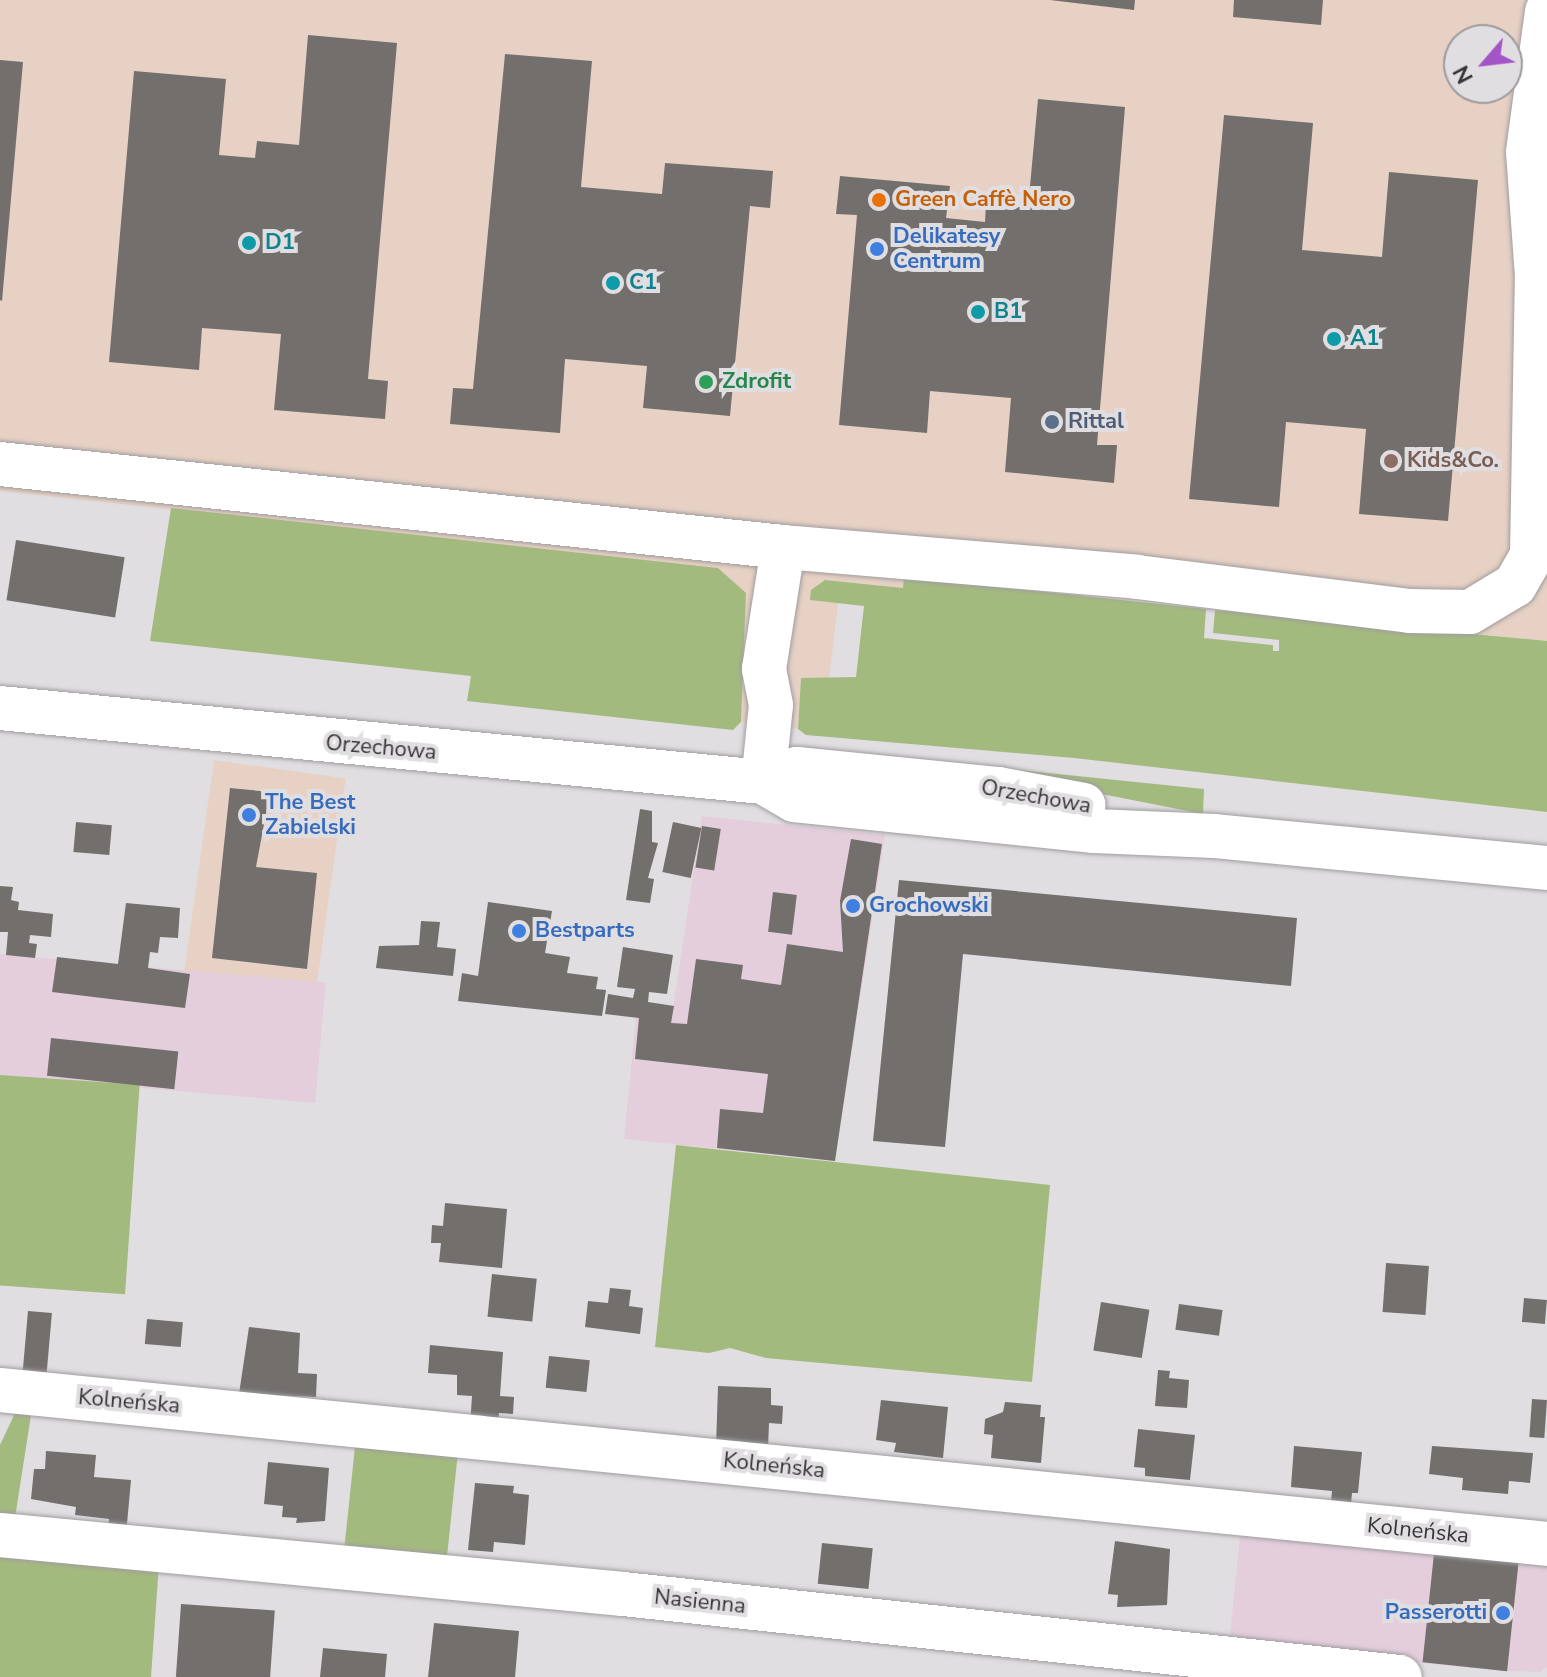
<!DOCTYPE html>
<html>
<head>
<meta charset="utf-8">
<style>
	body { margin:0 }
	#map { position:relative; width:1547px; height:1677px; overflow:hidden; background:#e1dee1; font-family:"Nunito Sans",sans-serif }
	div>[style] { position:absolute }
	.commercial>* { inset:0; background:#e7d1c4; transform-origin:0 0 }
	.industrial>* { inset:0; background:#e4cedb; transform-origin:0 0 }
	.green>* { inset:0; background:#a3ba7f; transform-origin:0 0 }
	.building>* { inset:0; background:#726f6d; transform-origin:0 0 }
	.roads { filter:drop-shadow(0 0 2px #a09da0) drop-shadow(0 0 2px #a09da0) }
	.minor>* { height:44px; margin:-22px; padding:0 22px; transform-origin:22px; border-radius:22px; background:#fff }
	.dots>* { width:22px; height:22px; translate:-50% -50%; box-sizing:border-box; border:4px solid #e1dee1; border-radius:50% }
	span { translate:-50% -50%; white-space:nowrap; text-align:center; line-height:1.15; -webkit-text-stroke:8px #e1dee1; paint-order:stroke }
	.food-label { font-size:22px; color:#c56008; font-weight:700 }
	.left { translate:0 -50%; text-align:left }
	.shop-label { font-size:22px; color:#366cbe; font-weight:700 }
	.right { translate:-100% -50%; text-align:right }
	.culture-label { font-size:22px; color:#0d838f; font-weight:700 }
	.leisure-label { font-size:22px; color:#27864d; font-weight:700 }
	.service-label { font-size:22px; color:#4e5e75; font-weight:700 }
	.education-label { font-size:22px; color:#785e54; font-weight:700 }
	.street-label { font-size:22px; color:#363536 }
	.north { position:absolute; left:1443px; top:24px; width:80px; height:80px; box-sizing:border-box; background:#e1dee1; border:2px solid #9d9a9d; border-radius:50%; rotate:242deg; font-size:22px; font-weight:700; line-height:32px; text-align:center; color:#363536 }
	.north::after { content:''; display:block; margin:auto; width:28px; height:36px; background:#a355c6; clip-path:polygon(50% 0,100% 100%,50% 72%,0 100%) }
</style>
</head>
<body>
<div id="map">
	<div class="commercial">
		<div style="clip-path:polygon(evenodd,0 0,1547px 0,1547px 641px,905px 577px,903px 588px,825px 580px,810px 599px,838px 603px,829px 681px,801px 678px,798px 729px,741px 722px,746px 593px,718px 568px,0 491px,0 0,1459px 40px,1507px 40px,1507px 88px,1459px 88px,1459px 40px)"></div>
		<div style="left:214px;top:760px;width:133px;height:215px;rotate:8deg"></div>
	</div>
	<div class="industrial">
		<div style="clip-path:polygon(702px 816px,885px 835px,835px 1161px,624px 1139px,636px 1018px,671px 1022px)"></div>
		<div style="left:0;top:954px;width:327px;height:121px;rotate:5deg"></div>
		<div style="clip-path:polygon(1241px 1526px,1547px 1557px,1547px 1667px,1540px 1672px,1507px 1671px,1229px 1645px)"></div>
	</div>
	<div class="green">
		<div style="clip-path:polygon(171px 508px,718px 568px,746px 593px,741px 722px,733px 730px,467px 701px,471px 676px,150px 641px)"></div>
		<div style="clip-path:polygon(904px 577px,1206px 609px,1204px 638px,1273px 645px,1273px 651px,1279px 651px,1279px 640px,1213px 633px,1215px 610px,1547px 641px,1547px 812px,1074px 758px,806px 735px,798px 729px,801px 678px,856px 677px,864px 606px,810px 600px,811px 590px,825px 580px,903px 588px)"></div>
		<div style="clip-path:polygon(880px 756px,1204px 789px,1203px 814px,1051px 784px)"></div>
		<div style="left:0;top:1075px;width:140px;height:210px;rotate:4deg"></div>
		<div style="clip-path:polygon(676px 1145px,1050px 1185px,1032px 1382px,766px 1358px,730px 1348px,709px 1353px,655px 1347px)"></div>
		<div style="clip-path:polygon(32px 1409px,14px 1524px,0 1523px,0 1445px,15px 1413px)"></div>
		<div style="left:356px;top:1437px;width:103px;height:120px;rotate:6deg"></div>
		<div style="clip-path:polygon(0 1549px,159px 1564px,151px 1677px,0 1677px)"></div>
	</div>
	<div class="building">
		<div style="clip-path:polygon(1050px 0,1135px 0,1134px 10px)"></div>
		<div style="clip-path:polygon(1234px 0,1323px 0,1321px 25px,1233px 17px)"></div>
		<div style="clip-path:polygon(308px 35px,397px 43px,368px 379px,388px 381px,385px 419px,274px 410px,281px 334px,202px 328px,199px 370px,109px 362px,134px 71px,226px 79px,219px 155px,255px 158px,257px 141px,299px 145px)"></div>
		<div style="clip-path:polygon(505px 54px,592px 61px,581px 187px,662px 194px,665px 163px,773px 171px,770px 208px,750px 206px,730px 416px,643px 408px,647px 366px,565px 359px,560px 433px,450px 424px,453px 388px,473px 389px)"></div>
		<div style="clip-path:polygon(0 60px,23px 62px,2px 301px,0 300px)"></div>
		<div style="clip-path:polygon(1038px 99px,1125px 107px,1097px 445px,1117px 445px,1114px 483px,1005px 472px,1011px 398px,930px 391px,927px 433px,839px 425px,857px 215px,836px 214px,840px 176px,950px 186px,946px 218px,985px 222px,986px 204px,1028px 208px)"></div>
		<div style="clip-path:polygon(1224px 115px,1313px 123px,1302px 250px,1382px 257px,1389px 172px,1478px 180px,1448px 521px,1359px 514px,1366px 429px,1286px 422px,1279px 507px,1189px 499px)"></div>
		<div style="left:16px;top:540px;width:110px;height:61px;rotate:9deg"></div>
		<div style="clip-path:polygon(230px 788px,270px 792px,256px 867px,317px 873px,307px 969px,212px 958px)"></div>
		<div style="clip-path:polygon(640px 809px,652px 811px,652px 842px,658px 843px,648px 878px,654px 879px,650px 903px,626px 900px)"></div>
		<div style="left:76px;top:822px;width:36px;height:30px;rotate:5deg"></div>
		<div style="left:673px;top:822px;width:29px;height:51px;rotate:12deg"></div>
		<div style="left:702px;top:826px;width:19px;height:42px;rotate:9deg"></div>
		<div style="clip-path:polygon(851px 839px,882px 844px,835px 1161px,717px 1148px,720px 1109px,763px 1113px,768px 1074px,635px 1059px,639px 1018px,605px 1014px,608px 994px,633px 998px,635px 989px,617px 987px,623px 947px,673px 955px,667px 994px,649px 992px,648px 1002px,674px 1006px,671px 1023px,687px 1024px,696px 959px,743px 965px,741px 979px,781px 985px,787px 944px,843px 952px,840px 901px)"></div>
		<div style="clip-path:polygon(899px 880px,1297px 918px,1291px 986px,963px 954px,945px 1147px,873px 1141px)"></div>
		<div style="clip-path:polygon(0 886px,13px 887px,11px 900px,19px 902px,18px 910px,53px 914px,51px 937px,30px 935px,29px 943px,37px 944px,35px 958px,6px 955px,8px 932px,0 932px)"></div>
		<div style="left:773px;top:892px;width:24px;height:40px;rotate:7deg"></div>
		<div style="clip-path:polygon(488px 902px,552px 911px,545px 953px,570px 957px,567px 973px,598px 977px,596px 989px,606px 990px,602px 1016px,458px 1001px,462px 973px,478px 976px)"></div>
		<div style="clip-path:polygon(126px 903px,180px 908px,178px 938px,160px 937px,158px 953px,150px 952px,148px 968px,190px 974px,185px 1008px,52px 992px,57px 957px,118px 964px)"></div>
		<div style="clip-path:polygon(421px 921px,440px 922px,437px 947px,456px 949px,453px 976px,376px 968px,379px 946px,419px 945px)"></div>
		<div style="left:51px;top:1038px;width:128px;height:38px;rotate:6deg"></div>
		<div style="clip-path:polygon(445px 1203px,507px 1209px,502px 1268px,439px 1262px,441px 1243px,431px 1243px,432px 1225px,443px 1226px)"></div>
		<div style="left:1386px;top:1263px;width:43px;height:49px;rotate:4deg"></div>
		<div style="left:492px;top:1274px;width:45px;height:43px;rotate:6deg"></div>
		<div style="clip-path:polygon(610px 1288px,631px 1290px,629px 1306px,643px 1308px,640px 1334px,585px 1327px,588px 1301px,608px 1303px)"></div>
		<div style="left:1524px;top:1298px;width:23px;height:24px;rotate:5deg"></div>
		<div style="left:1101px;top:1302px;width:49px;height:49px;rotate:9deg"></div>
		<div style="left:1179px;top:1304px;width:44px;height:26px;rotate:8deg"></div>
		<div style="left:28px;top:1311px;width:24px;height:70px;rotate:5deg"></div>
		<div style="left:147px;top:1319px;width:36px;height:25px;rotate:5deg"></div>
		<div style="clip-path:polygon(249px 1327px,300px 1333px,298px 1373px,317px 1374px,316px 1397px,239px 1394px)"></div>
		<div style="clip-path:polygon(430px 1345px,503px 1352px,500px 1396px,514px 1397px,513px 1414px,499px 1413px,498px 1429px,470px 1426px,472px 1396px,457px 1395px,457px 1375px,428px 1373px)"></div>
		<div style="left:549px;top:1356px;width:41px;height:32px;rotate:6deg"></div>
		<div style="clip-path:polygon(1158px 1370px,1170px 1371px,1169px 1378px,1189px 1380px,1187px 1408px,1155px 1406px)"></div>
		<div style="clip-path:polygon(718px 1386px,771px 1388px,771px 1405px,783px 1406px,782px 1424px,769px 1423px,768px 1450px,716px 1447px)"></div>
		<div style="left:1532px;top:1399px;width:15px;height:38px;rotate:4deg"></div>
		<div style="clip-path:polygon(881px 1400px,948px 1407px,943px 1458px,894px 1452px,896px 1443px,876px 1440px)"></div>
		<div style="clip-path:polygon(1005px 1402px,1041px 1405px,1040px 1417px,1045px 1417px,1041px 1463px,991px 1458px,993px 1435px,984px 1434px,985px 1419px,1003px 1412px)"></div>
		<div style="clip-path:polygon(1138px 1429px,1195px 1435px,1190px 1480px,1145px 1476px,1145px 1468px,1134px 1467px)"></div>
		<div style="clip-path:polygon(1294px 1446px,1362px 1452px,1358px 1493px,1352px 1493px,1351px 1504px,1331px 1502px,1332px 1491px,1291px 1487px)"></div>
		<div style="clip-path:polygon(1432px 1446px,1533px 1453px,1530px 1483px,1509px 1481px,1508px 1494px,1462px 1490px,1463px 1478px,1429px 1474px)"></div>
		<div style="clip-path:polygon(46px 1451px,96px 1455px,94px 1477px,131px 1480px,126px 1535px,108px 1534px,109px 1519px,75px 1515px,76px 1507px,31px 1499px,34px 1469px,45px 1469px)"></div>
		<div style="clip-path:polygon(268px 1462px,329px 1468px,325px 1521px,296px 1523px,297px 1518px,282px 1517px,283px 1506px,264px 1504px)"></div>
		<div style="clip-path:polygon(475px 1483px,514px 1486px,513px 1493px,529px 1495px,525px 1545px,494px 1542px,493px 1552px,468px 1550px)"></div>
		<div style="clip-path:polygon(1115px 1541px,1170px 1549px,1167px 1605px,1117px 1607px,1118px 1595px,1108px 1594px)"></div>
		<div style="left:822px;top:1543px;width:51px;height:41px;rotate:6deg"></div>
		<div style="left:1435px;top:1544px;width:85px;height:119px;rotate:6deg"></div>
		<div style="left:181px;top:1604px;width:94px;height:73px;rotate:4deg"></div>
		<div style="clip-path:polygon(434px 1623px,519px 1631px,515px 1677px,428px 1677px)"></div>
		<div style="clip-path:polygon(323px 1648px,387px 1654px,385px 1677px,320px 1677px)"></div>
	</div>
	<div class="roads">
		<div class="minor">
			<div style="left:0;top:464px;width:787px;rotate:6.05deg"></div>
			<div style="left:0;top:708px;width:767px;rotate:5.54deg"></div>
			<div style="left:763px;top:782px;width:36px;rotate:30deg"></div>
			<div style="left:794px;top:800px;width:302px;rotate:5.9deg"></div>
			<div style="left:1094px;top:831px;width:120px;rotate:2.4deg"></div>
			<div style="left:1214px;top:836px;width:335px;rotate:5.5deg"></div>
			<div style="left:763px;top:782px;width:77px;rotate:-84.1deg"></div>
			<div style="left:771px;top:705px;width:37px;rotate:-101deg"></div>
			<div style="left:764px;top:669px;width:123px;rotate:-81.1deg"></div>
			<div style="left:783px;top:547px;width:355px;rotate:4.8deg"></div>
			<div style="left:1137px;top:577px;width:275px;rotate:7.1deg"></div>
			<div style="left:1410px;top:611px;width:60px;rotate:1deg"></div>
			<div style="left:1470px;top:612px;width:52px;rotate:-31deg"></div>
			<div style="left:1515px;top:585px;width:34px;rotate:-60deg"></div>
			<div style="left:1532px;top:556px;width:279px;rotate:-89deg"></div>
			<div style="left:1537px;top:277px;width:125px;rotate:-94.1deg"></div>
			<div style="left:1528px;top:152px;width:142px;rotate:-82.3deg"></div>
			<div style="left:763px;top:782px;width:36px;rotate:-21deg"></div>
			<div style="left:797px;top:769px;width:203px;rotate:5.7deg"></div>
			<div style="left:999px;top:789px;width:86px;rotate:10.7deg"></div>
			<div style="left:0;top:1390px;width:1555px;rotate:5.68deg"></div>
			<div style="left:0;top:1535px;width:626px;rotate:5.41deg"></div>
			<div style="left:623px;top:1594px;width:781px;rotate:6.1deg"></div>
		</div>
	</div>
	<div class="dots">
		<div style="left:879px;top:200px;background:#e8710a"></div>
		<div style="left:249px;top:243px;background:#0f9aa8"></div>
		<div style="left:877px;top:249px;background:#3f7fe0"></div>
		<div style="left:613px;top:283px;background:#0f9aa8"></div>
		<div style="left:978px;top:312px;background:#0f9aa8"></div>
		<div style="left:1334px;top:339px;background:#0f9aa8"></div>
		<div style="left:706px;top:382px;background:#2e9e5b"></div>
		<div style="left:1052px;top:422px;background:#5c6f8a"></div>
		<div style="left:1391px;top:461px;background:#8d6e63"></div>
		<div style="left:249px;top:815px;background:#3f7fe0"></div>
		<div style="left:853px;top:906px;background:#3f7fe0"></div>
		<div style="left:519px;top:931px;background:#3f7fe0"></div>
		<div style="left:1503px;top:1613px;background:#3f7fe0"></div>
	</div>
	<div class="food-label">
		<span class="left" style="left:895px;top:200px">Green Caffè Nero</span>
	</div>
	<div class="shop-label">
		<span class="left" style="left:893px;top:249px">Delikatesy<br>Centrum</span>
		<span class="left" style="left:265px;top:815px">The Best<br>Zabielski</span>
		<span class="left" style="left:869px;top:906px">Grochowski</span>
		<span class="left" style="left:535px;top:931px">Bestparts</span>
		<span class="right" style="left:1487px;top:1613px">Passerotti</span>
	</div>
	<div class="culture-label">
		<span class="left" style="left:265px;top:243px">D1</span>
		<span class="left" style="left:629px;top:283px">C1</span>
		<span class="left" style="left:994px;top:312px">B1</span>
		<span class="left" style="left:1350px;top:339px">A1</span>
	</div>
	<div class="leisure-label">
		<span class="left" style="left:722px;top:382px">Zdrofit</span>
	</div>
	<div class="service-label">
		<span class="left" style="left:1068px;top:422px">Rittal</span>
	</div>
	<div class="education-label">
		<span class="left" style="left:1407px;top:461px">Kids&amp;Co.</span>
	</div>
	<div class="street-label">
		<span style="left:381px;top:748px;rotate:5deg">Orzechowa</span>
		<span style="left:1036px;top:797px;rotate:10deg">Orzechowa</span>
		<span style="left:129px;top:1402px;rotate:5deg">Kolneńska</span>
		<span style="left:774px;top:1466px;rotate:6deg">Kolneńska</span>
		<span style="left:1418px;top:1531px;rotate:6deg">Kolneńska</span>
		<span style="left:700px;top:1602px;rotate:6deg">Nasienna</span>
	</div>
	<div class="north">N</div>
</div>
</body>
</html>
